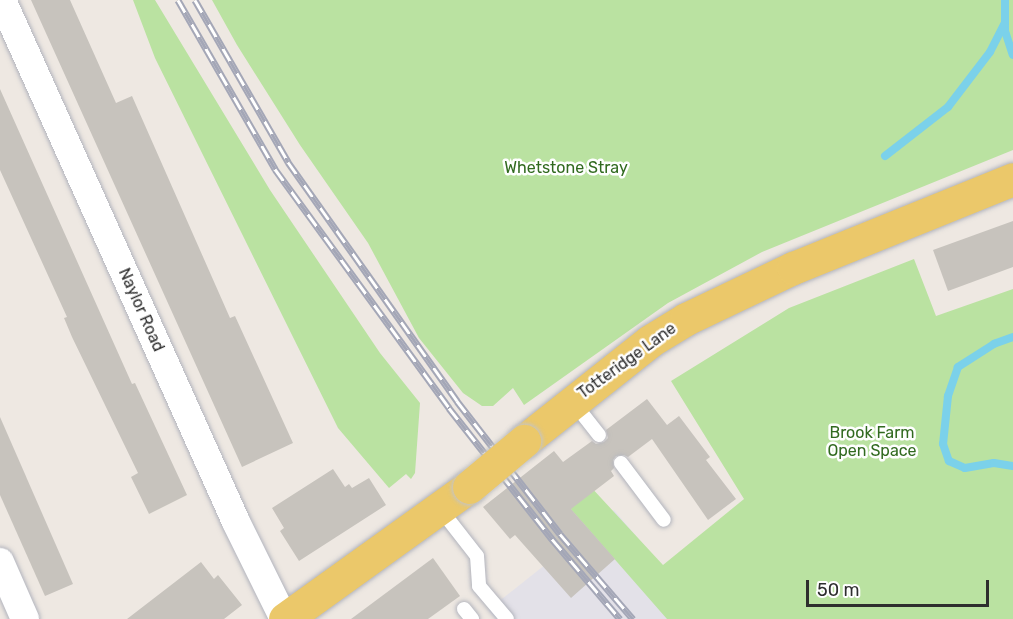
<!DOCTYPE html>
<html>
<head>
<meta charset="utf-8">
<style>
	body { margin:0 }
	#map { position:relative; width:1013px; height:619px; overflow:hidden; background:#eee8e2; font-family:Rubik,sans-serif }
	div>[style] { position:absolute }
	.industrial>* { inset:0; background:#e3e1e8 }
	.green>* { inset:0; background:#bae2a1 }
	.stream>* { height:8px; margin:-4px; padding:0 4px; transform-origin:4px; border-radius:4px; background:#7bd1ea }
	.building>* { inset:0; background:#c7c3bd }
	.roads { filter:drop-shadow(0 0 2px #b2b4bd) drop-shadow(0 0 2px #b2b4bd) }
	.service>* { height:14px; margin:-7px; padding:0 7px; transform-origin:7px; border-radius:7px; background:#fff }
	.minor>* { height:28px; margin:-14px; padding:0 14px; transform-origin:14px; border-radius:14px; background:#fff }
	.primary>* { height:33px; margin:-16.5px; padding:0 16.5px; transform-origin:16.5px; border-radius:16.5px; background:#ebc86a }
	.rail>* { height:7px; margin-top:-3.5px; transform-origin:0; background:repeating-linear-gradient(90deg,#fff 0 14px,#a4a7b7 0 28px); box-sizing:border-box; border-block:2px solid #a4a7b7 }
	.bridges { filter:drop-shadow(0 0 2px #c4c4c4) drop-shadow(0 0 2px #c4c4c4) }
	.primary-bridge>* { height:33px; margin:-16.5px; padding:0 16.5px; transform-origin:16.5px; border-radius:16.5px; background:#ebc86a }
	span { translate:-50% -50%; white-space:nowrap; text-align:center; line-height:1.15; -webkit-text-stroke:5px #fff; paint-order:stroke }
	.park-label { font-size:16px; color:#316a1f }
	.street-label { font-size:16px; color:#2e2e2e }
	.scale { position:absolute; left:806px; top:580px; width:183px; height:27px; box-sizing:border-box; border:3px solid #2e2e2e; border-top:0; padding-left:8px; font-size:18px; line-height:21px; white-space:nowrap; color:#2e2e2e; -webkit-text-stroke:4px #fff; paint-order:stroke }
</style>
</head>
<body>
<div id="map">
	<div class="industrial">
		<div style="clip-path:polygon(614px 510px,707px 619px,496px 619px,488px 610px)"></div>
	</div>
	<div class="green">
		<div style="clip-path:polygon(133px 0,155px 0,270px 190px,380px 353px,420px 403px,415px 473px,411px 479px,406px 474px,389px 488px,338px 428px,155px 58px)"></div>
		<div style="clip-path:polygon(212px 0,1013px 0,1013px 150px,762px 252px,668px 303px,524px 405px,513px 388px,493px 406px,482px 406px,463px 393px,419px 338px,368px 243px,300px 145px,237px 45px)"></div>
		<div style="clip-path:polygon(914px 259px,936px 316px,1013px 289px,1013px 619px,667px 619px,554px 490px,577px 472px,663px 565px,744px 499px,671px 381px,789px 308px)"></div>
	</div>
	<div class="stream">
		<div style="left:1005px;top:0;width:31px;rotate:90deg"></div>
		<div style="left:1005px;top:31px;width:25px;rotate:72deg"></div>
		<div style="left:885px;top:156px;width:80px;rotate:-37.9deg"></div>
		<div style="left:948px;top:107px;width:69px;rotate:-52.6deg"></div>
		<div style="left:990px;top:52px;width:31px;rotate:-63deg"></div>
		<div style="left:1013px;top:337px;width:20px;rotate:160deg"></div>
		<div style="left:994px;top:344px;width:43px;rotate:147.4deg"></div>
		<div style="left:958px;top:367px;width:31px;rotate:109deg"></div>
		<div style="left:948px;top:396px;width:48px;rotate:95.9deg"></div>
		<div style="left:943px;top:444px;width:18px;rotate:71deg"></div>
		<div style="left:949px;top:461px;width:17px;rotate:24deg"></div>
		<div style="left:965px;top:468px;width:29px;rotate:-10deg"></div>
		<div style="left:994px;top:463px;width:19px;rotate:9deg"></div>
	</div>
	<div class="building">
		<div style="clip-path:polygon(31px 0,70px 0,116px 103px,132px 96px,230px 318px,235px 316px,293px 443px,242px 467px)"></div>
		<div style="clip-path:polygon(0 89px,132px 384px,135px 383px,187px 495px,149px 514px,131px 477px,138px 473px,72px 337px,64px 318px,67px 317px,0 170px)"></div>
		<div style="clip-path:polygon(1013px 221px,1013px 267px,948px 291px,933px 250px)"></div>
		<div style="clip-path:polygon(647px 399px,667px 425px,679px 416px,710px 457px,706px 460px,736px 499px,708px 520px,652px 439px,628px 457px,624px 455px,616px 456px,613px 460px,614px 468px,611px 471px,614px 476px,571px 509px,615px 559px,571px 598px,515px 535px,510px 539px,483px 507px,554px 451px,563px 462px,592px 441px,596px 444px,604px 442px,608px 438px,606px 430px)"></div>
		<div style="clip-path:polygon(0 417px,73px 584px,45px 596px,0 495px)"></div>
		<div style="clip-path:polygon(333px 469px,345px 487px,349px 484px,352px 488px,369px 478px,386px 505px,299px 561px,280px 531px,284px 528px,272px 508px)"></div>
		<div style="clip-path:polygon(433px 558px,460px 596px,428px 619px,351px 619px)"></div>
		<div style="clip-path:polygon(201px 562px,214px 579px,218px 575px,242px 605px,224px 619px,127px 619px)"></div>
	</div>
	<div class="roads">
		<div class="service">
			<div style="left:573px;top:402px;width:42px;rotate:51.8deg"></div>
			<div style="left:621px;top:463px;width:71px;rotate:53deg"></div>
			<div style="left:441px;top:510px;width:58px;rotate:52deg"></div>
			<div style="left:477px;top:556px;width:30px;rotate:86deg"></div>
			<div style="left:479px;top:586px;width:43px;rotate:49.7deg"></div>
			<div style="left:464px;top:609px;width:13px;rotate:51deg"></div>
		</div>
		<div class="minor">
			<div style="left:2px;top:0;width:572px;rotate:65.85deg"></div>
			<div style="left:236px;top:522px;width:108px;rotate:63.7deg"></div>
			<div style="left:0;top:562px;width:62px;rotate:66.3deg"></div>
		</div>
		<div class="primary">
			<div style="left:524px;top:441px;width:161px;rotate:-38.4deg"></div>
			<div style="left:650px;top:341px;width:42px;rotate:-31.4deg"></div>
			<div style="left:686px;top:319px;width:119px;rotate:-25.5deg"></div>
			<div style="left:793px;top:268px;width:237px;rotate:-22deg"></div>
			<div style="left:285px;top:619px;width:226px;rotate:-35.7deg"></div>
		</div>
	</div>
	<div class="rail">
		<div style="left:178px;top:0;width:195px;rotate:60.1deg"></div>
		<div style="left:275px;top:169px;width:296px;rotate:53.9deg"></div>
		<div style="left:449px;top:408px;width:167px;rotate:51.8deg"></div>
		<div style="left:552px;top:539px;width:105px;rotate:49.6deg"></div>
		<div style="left:195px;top:0;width:187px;rotate:60.1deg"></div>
		<div style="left:288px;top:162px;width:293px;rotate:54.7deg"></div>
		<div style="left:457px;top:401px;width:168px;rotate:52.2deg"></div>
		<div style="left:560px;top:534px;width:112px;rotate:49.3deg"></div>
	</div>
	<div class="bridges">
		<div class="primary-bridge">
			<div style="left:469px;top:487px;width:72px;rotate:-39.9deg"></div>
		</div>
	</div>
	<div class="park-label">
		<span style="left:566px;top:168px">Whetstone Stray</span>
		<span style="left:872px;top:442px">Brook Farm<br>Open Space</span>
	</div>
	<div class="street-label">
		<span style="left:141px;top:310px;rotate:66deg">Naylor Road</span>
		<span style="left:627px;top:361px;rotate:-36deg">Totteridge Lane</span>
	</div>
	<div class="scale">50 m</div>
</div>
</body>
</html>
